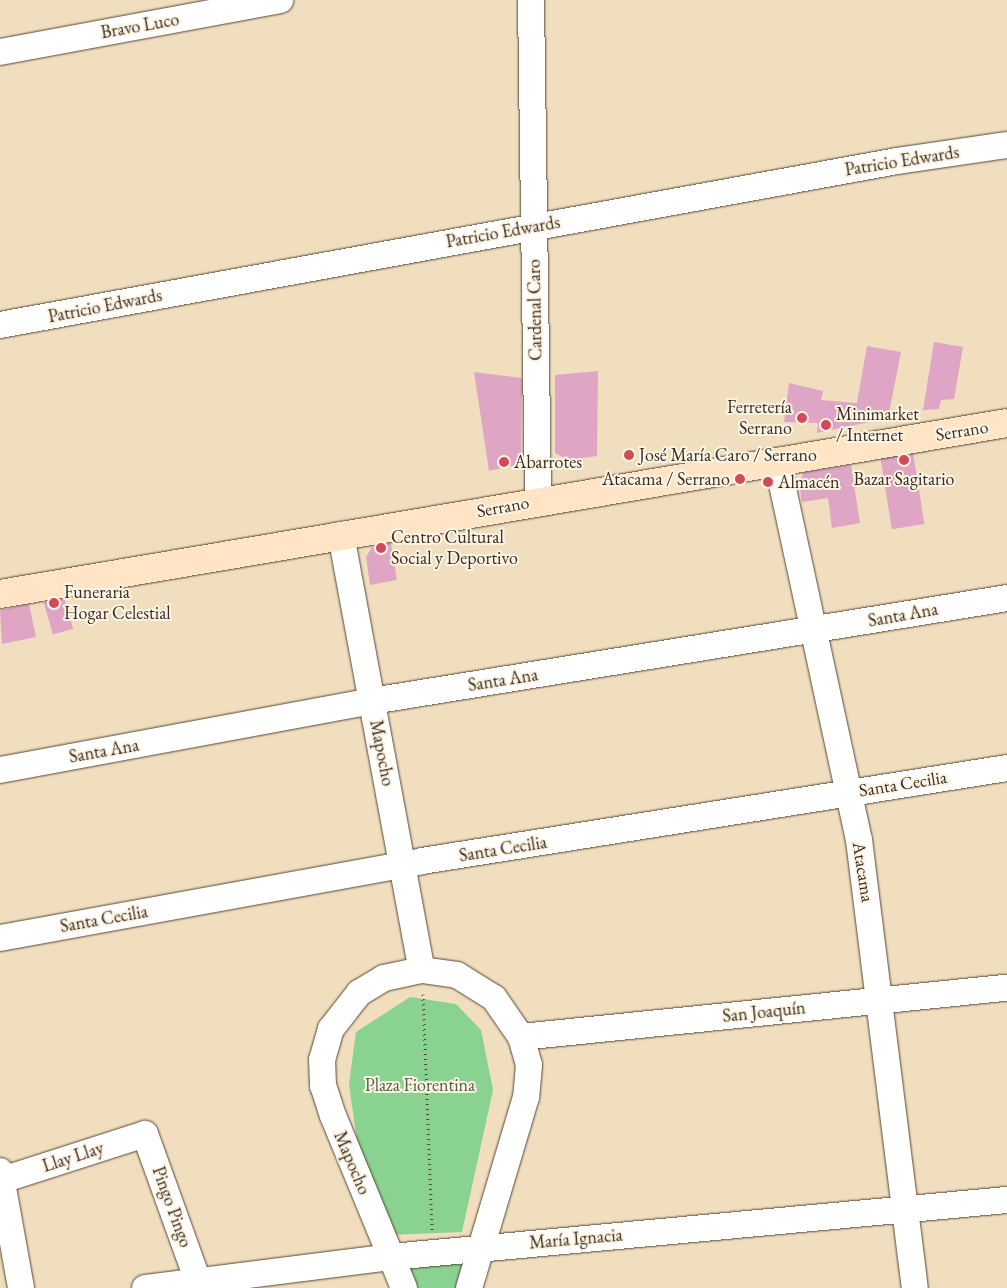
<!DOCTYPE html>
<html>
<head>
<meta charset="utf-8">
<style>
	body { margin:0 }
	#map { position:relative; width:1007px; height:1288px; overflow:hidden; background:#f1debe; font-family:"EB Garamond",serif }
	div>[style] { position:absolute }
	.green>* { inset:0; background:#89d28f }
	.building>* { inset:0; background:#dea5c5; transform-origin:0 0 }
	.path>* { height:3px; margin-top:-1.5px; transform-origin:0; background:repeating-linear-gradient(90deg,#564536 0 1px,transparent 0 5px) }
	.roads { filter:drop-shadow(0 0 1px #564536) drop-shadow(0 0 1px #564536) }
	.minor>* { height:26px; margin:-13px; padding:0 13px; transform-origin:13px; border-radius:13px; background:#fff }
	.secondary>* { height:28px; margin:-14px; padding:0 14px; transform-origin:14px; border-radius:14px; background:#ffe4c6 }
	.dots>* { width:14px; height:14px; translate:-50% -50%; box-sizing:border-box; border:2px solid #fcf5e5; border-radius:50% }
	span { translate:-50% -50%; white-space:nowrap; text-align:center; line-height:1.15; -webkit-text-stroke:4px #fcf5e5; paint-order:stroke }
	.street-label { font-size:18px; color:#3b2a1e }
	.poi-label { font-size:18px; color:#3b2a1e }
	.right { translate:-100% -50%; text-align:right }
	.left { translate:0 -50%; text-align:left }
	.park-label { font-size:18px; color:#525c40 }
</style>
</head>
<body>
<div id="map">
	<div class="green">
		<div style="clip-path:polygon(410px 997px,456px 1004px,481px 1030px,493px 1090px,462px 1232px,390px 1235px,360px 1162px,349px 1084px,356px 1032px)"></div>
		<div style="clip-path:polygon(468px 1261px,460px 1288px,416px 1288px,408px 1269px)"></div>
	</div>
	<div class="building">
		<div style="clip-path:polygon(934px 342px,963px 347px,954px 399px,941px 400px,939px 409px,923px 410px)"></div>
		<div style="clip-path:polygon(867px 346px,901px 352px,888px 418px,817px 433px,818px 423px,784px 422px,789px 383px,823px 391px,821px 400px,857px 403px)"></div>
		<div style="clip-path:polygon(598px 371px,597px 456px,568px 460px,555px 453px,555px 375px)"></div>
		<div style="clip-path:polygon(474px 372px,522px 378px,521px 459px,516px 465px,489px 471px)"></div>
		<div style="left:913px;top:452px;width:73px;height:33px;rotate:81deg"></div>
		<div style="clip-path:polygon(851px 465px,860px 523px,832px 528px,828px 498px,802px 502px,799px 482px,804px 472px)"></div>
		<div style="clip-path:polygon(391px 543px,397px 580px,370px 585px,366px 557px,372px 547px)"></div>
		<div style="left:64px;top:597px;width:33px;height:21px;rotate:74deg"></div>
		<div style="clip-path:polygon(29px 604px,36px 637px,2px 644px,0 610px)"></div>
	</div>
	<div class="path">
		<div style="left:423px;top:994px;width:236px;rotate:87.8deg"></div>
	</div>
	<div class="roads">
		<div class="minor">
			<div style="left:531px;top:0;width:501px;rotate:89.2deg"></div>
			<div style="left:0;top:52px;width:285px;rotate:-10.5deg"></div>
			<div style="left:0;top:325px;width:912px;rotate:-10.36deg"></div>
			<div style="left:897px;top:161px;width:111px;rotate:-8.3deg"></div>
			<div style="left:777px;top:461px;width:388px;rotate:77.8deg"></div>
			<div style="left:859px;top:840px;width:451px;rotate:82.9deg"></div>
			<div style="left:341px;top:535px;width:442px;rotate:79.5deg"></div>
			<div style="left:0;top:770px;width:378px;rotate:-10.5deg"></div>
			<div style="left:372px;top:701px;width:643px;rotate:-9.21deg"></div>
			<div style="left:0;top:938px;width:429px;rotate:-10.3deg"></div>
			<div style="left:422px;top:861px;width:592px;rotate:-9.03deg"></div>
			<div style="left:521px;top:1037px;width:488px;rotate:-5.8deg"></div>
			<div style="left:0;top:1171px;width:119px;rotate:79.8deg"></div>
			<div style="left:2px;top:1180px;width:150px;rotate:-17.8deg"></div>
			<div style="left:145px;top:1134px;width:156px;rotate:70.2deg"></div>
			<div style="left:145px;top:1288px;width:248px;rotate:-7.2deg"></div>
			<div style="left:391px;top:1257px;width:619px;rotate:-5.29deg"></div>
			<div style="left:404px;top:1288px;width:186px;rotate:-112.4deg"></div>
			<div style="left:333px;top:1116px;width:32px;rotate:-108deg"></div>
			<div style="left:323px;top:1086px;width:26px;rotate:-92deg"></div>
			<div style="left:322px;top:1060px;width:32px;rotate:-74deg"></div>
			<div style="left:331px;top:1029px;width:46px;rotate:-52.1deg"></div>
			<div style="left:359px;top:993px;width:29px;rotate:-31deg"></div>
			<div style="left:384px;top:978px;width:39px;rotate:-12deg"></div>
			<div style="left:422px;top:970px;width:35px;rotate:8deg"></div>
			<div style="left:457px;top:975px;width:44px;rotate:31.9deg"></div>
			<div style="left:494px;top:998px;width:47px;rotate:55.3deg"></div>
			<div style="left:521px;top:1037px;width:29px;rotate:74deg"></div>
			<div style="left:529px;top:1065px;width:32px;rotate:95deg"></div>
			<div style="left:526px;top:1097px;width:199px;rotate:106.6deg"></div>
		</div>
		<div class="secondary">
			<div style="left:0;top:594px;width:1021px;rotate:-9.64deg"></div>
		</div>
	</div>
	<div class="dots">
		<div style="left:802px;top:418px;background:#d1495b"></div>
		<div style="left:826px;top:425px;background:#d1495b"></div>
		<div style="left:629px;top:455px;background:#d1495b"></div>
		<div style="left:904px;top:460px;background:#d1495b"></div>
		<div style="left:504px;top:462px;background:#d1495b"></div>
		<div style="left:740px;top:479px;background:#d1495b"></div>
		<div style="left:768px;top:482px;background:#d1495b"></div>
		<div style="left:381px;top:548px;background:#d1495b"></div>
		<div style="left:54px;top:603px;background:#d1495b"></div>
	</div>
	<div class="street-label">
		<span style="left:140px;top:26px;rotate:-10deg">Bravo Luco</span>
		<span style="left:902px;top:161px;rotate:-9deg">Patricio Edwards</span>
		<span style="left:503px;top:232px;rotate:-10deg">Patricio Edwards</span>
		<span style="left:105px;top:306px;rotate:-11deg">Patricio Edwards</span>
		<span style="left:535px;top:310px;rotate:-91deg">Cardenal Caro</span>
		<span style="left:962px;top:431px;rotate:-9deg">Serrano</span>
		<span style="left:503px;top:507px;rotate:-10deg">Serrano</span>
		<span style="left:903px;top:615px;rotate:-10deg">Santa Ana</span>
		<span style="left:503px;top:680px;rotate:-9deg">Santa Ana</span>
		<span style="left:104px;top:751px;rotate:-10deg">Santa Ana</span>
		<span style="left:382px;top:753px;rotate:79deg">Mapocho</span>
		<span style="left:903px;top:784px;rotate:-9deg">Santa Cecilia</span>
		<span style="left:503px;top:849px;rotate:-9deg">Santa Cecilia</span>
		<span style="left:863px;top:872px;rotate:81deg">Atacama</span>
		<span style="left:104px;top:919px;rotate:-10deg">Santa Cecilia</span>
		<span style="left:764px;top:1012px;rotate:-6deg">San Joaquín</span>
		<span style="left:73px;top:1157px;rotate:-18deg">Llay Llay</span>
		<span style="left:352px;top:1163px;rotate:67deg">Mapocho</span>
		<span style="left:172px;top:1207px;rotate:70deg">Pingo Pingo</span>
		<span style="left:576px;top:1239px;rotate:-5deg">María Ignacia</span>
	</div>
	<div class="poi-label">
		<span class="right" style="left:792px;top:418px">Ferretería<br>Serrano</span>
		<span class="left" style="left:836px;top:425px">Minimarket<br>/ Internet</span>
		<span class="left" style="left:639px;top:455px">José María Caro / Serrano</span>
		<span class="left" style="left:514px;top:462px">Abarrotes</span>
		<span class="right" style="left:730px;top:479px">Atacama / Serrano</span>
		<span style="left:904px;top:479px">Bazar Sagitario</span>
		<span class="left" style="left:778px;top:482px">Almacén</span>
		<span class="left" style="left:391px;top:548px">Centro Cultural<br>Social y Deportivo</span>
		<span class="left" style="left:64px;top:603px">Funeraria<br>Hogar Celestial</span>
	</div>
	<div class="park-label">
		<span style="left:420px;top:1085px">Plaza Fiorentina</span>
	</div>
</div>
</body>
</html>
